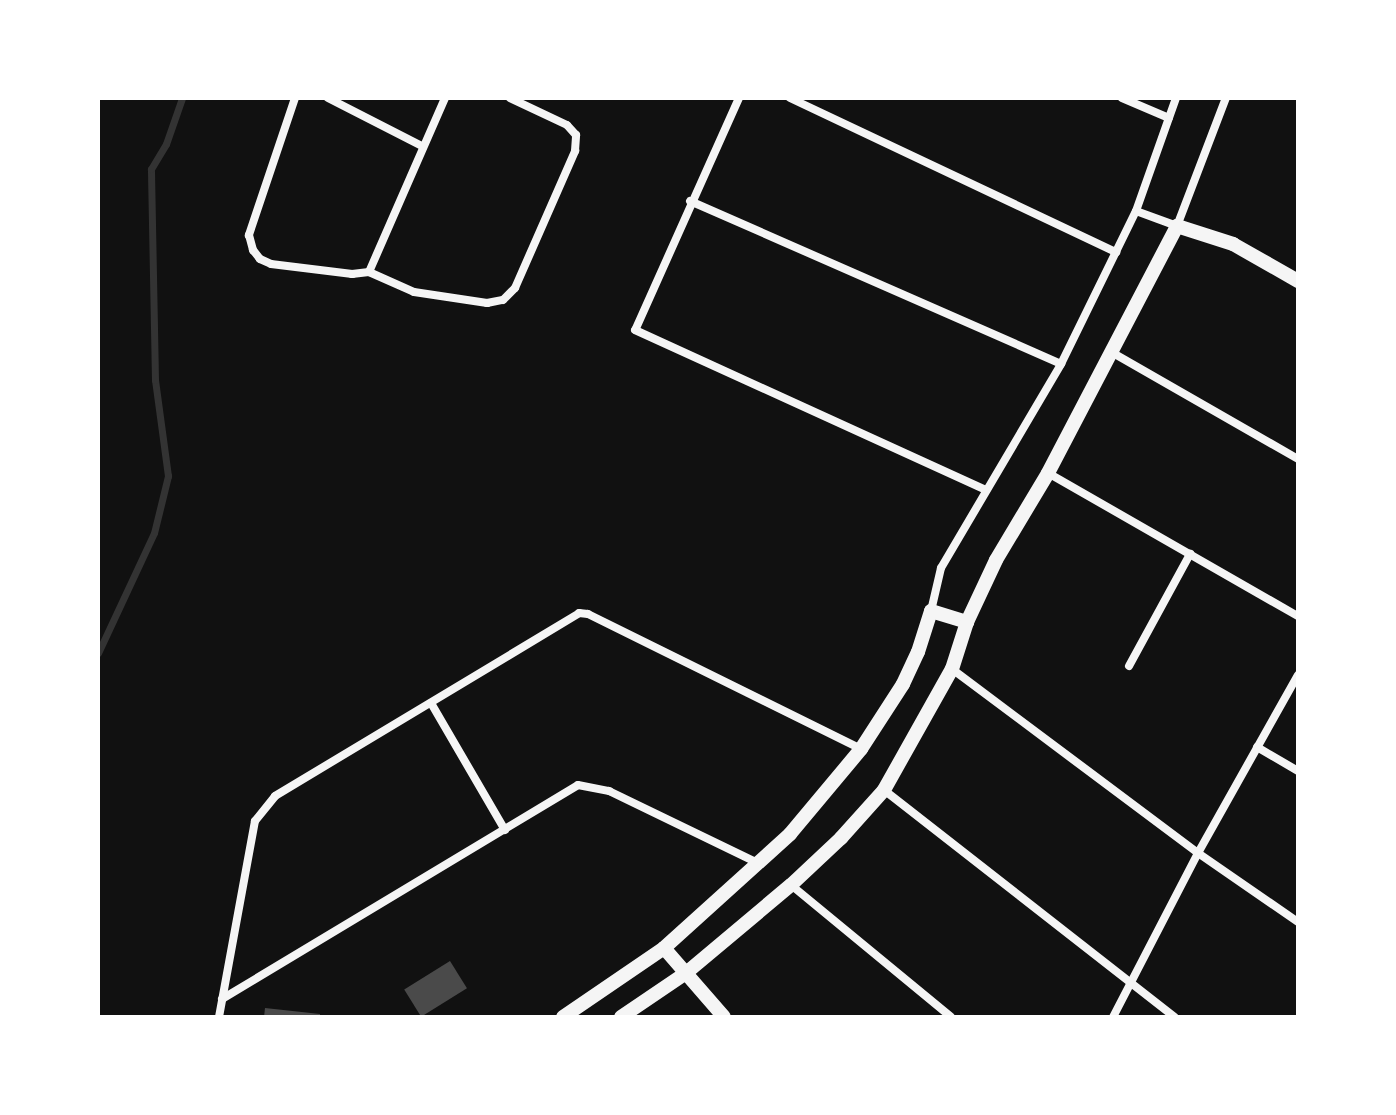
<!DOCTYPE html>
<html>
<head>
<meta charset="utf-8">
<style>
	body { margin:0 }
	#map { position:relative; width:1396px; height:1115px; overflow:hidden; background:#111; font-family:Karla,sans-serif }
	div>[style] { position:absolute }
	.stream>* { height:7px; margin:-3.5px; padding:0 3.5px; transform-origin:3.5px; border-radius:3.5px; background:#333 }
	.building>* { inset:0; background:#4a4a4a; transform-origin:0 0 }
	.minor>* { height:8px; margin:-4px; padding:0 4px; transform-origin:4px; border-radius:4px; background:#f5f5f5 }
	.tertiary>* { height:14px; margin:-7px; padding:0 7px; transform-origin:7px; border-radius:7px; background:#f5f5f5 }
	span { translate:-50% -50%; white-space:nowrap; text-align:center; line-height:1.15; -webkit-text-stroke:8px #fff; paint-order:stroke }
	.frame { position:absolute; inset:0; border:100px solid #fff; pointer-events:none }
</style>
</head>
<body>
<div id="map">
	<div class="stream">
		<div style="left:98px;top:653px;width:132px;rotate:-65deg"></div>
		<div style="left:154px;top:533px;width:59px;rotate:-76.2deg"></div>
		<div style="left:168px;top:476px;width:97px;rotate:-97.7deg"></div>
		<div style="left:155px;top:380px;width:211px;rotate:-91.1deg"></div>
		<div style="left:151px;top:169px;width:29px;rotate:-59deg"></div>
		<div style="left:166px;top:144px;width:49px;rotate:-70.8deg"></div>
	</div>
	<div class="building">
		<div style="left:450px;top:961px;width:32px;height:54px;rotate:58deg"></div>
		<div style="clip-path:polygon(265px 1008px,320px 1014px,320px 1017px,264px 1017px)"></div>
	</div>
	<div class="minor">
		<div style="left:295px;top:98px;width:145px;rotate:108.6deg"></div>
		<div style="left:249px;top:235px;width:16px;rotate:75deg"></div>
		<div style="left:253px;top:250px;width:11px;rotate:52deg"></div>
		<div style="left:260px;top:259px;width:12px;rotate:24deg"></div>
		<div style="left:271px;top:264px;width:82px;rotate:7deg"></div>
		<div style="left:352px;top:274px;width:17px;rotate:-7deg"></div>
		<div style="left:369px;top:272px;width:49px;rotate:24deg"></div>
		<div style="left:414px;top:292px;width:74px;rotate:8.6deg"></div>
		<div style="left:487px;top:303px;width:16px;rotate:-11deg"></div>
		<div style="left:503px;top:300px;width:17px;rotate:-45deg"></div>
		<div style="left:515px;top:288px;width:150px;rotate:-66.3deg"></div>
		<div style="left:575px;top:151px;width:16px;rotate:-86deg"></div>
		<div style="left:576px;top:135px;width:13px;rotate:-132deg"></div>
		<div style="left:567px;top:125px;width:63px;rotate:-154.7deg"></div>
		<div style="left:328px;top:98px;width:106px;rotate:27.1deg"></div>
		<div style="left:739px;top:98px;width:254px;rotate:114.1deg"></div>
		<div style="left:635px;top:330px;width:386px;rotate:24.5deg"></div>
		<div style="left:790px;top:98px;width:361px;rotate:25.3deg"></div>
		<div style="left:1122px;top:98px;width:51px;rotate:23.1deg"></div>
		<div style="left:690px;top:201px;width:405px;rotate:23.7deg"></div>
		<div style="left:1136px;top:211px;width:44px;rotate:20.1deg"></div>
		<div style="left:1177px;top:226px;width:137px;rotate:-69.1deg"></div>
		<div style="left:369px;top:272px;width:190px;rotate:-66.4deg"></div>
		<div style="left:1113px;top:353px;width:213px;rotate:29.8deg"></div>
		<div style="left:1048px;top:473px;width:288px;rotate:29.8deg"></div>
		<div style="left:931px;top:611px;width:44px;rotate:-76.9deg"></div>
		<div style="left:941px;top:568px;width:237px;rotate:-59.5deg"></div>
		<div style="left:1061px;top:364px;width:170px;rotate:-63.9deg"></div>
		<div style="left:1136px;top:211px;width:120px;rotate:-70.5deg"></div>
		<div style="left:1129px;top:666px;width:128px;rotate:-61.4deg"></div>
		<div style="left:952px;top:669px;width:307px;rotate:36.8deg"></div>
		<div style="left:1198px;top:853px;width:121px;rotate:34.6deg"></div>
		<div style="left:431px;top:703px;width:147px;rotate:59.8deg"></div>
		<div style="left:1257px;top:747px;width:48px;rotate:30.3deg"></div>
		<div style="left:884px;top:790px;width:369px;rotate:38deg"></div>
		<div style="left:791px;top:885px;width:207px;rotate:39.5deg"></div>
		<div style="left:222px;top:999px;width:415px;rotate:-31deg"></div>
		<div style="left:578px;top:785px;width:32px;rotate:11deg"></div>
		<div style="left:609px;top:791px;width:165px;rotate:25.8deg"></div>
		<div style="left:219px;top:1017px;width:199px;rotate:-79.6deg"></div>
		<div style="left:255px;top:821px;width:32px;rotate:-51deg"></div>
		<div style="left:275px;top:796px;width:355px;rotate:-31deg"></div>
		<div style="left:579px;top:613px;width:9px;rotate:6deg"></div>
		<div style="left:588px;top:614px;width:305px;rotate:26.3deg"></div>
		<div style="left:1113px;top:1017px;width:185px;rotate:-62.6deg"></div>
		<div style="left:1198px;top:853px;width:204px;rotate:-60.7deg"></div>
	</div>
	<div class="tertiary">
		<div style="left:664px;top:948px;width:91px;rotate:49deg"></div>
		<div style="left:563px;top:1017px;width:122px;rotate:-34.3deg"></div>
		<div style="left:664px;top:948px;width:170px;rotate:-42.1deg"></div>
		<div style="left:790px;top:834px;width:111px;rotate:-50.1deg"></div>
		<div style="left:861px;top:749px;width:77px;rotate:-57.1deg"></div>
		<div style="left:903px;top:684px;width:35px;rotate:-65deg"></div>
		<div style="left:918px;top:652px;width:43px;rotate:-72.4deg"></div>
		<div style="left:931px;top:611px;width:38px;rotate:17deg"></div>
		<div style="left:621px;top:1017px;width:78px;rotate:-34.1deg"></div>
		<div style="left:686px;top:973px;width:137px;rotate:-40deg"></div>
		<div style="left:791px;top:885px;width:69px;rotate:-43.2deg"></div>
		<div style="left:841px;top:838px;width:64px;rotate:-48.1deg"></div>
		<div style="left:884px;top:790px;width:139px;rotate:-60.7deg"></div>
		<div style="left:952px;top:669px;width:49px;rotate:-72.3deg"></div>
		<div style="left:967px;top:622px;width:68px;rotate:-64.9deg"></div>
		<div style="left:996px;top:560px;width:101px;rotate:-59.1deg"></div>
		<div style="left:1048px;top:473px;width:279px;rotate:-62.4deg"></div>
		<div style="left:1177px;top:226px;width:59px;rotate:17.8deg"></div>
		<div style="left:1233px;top:244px;width:75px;rotate:29.6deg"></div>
	</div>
	<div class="frame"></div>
</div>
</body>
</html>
